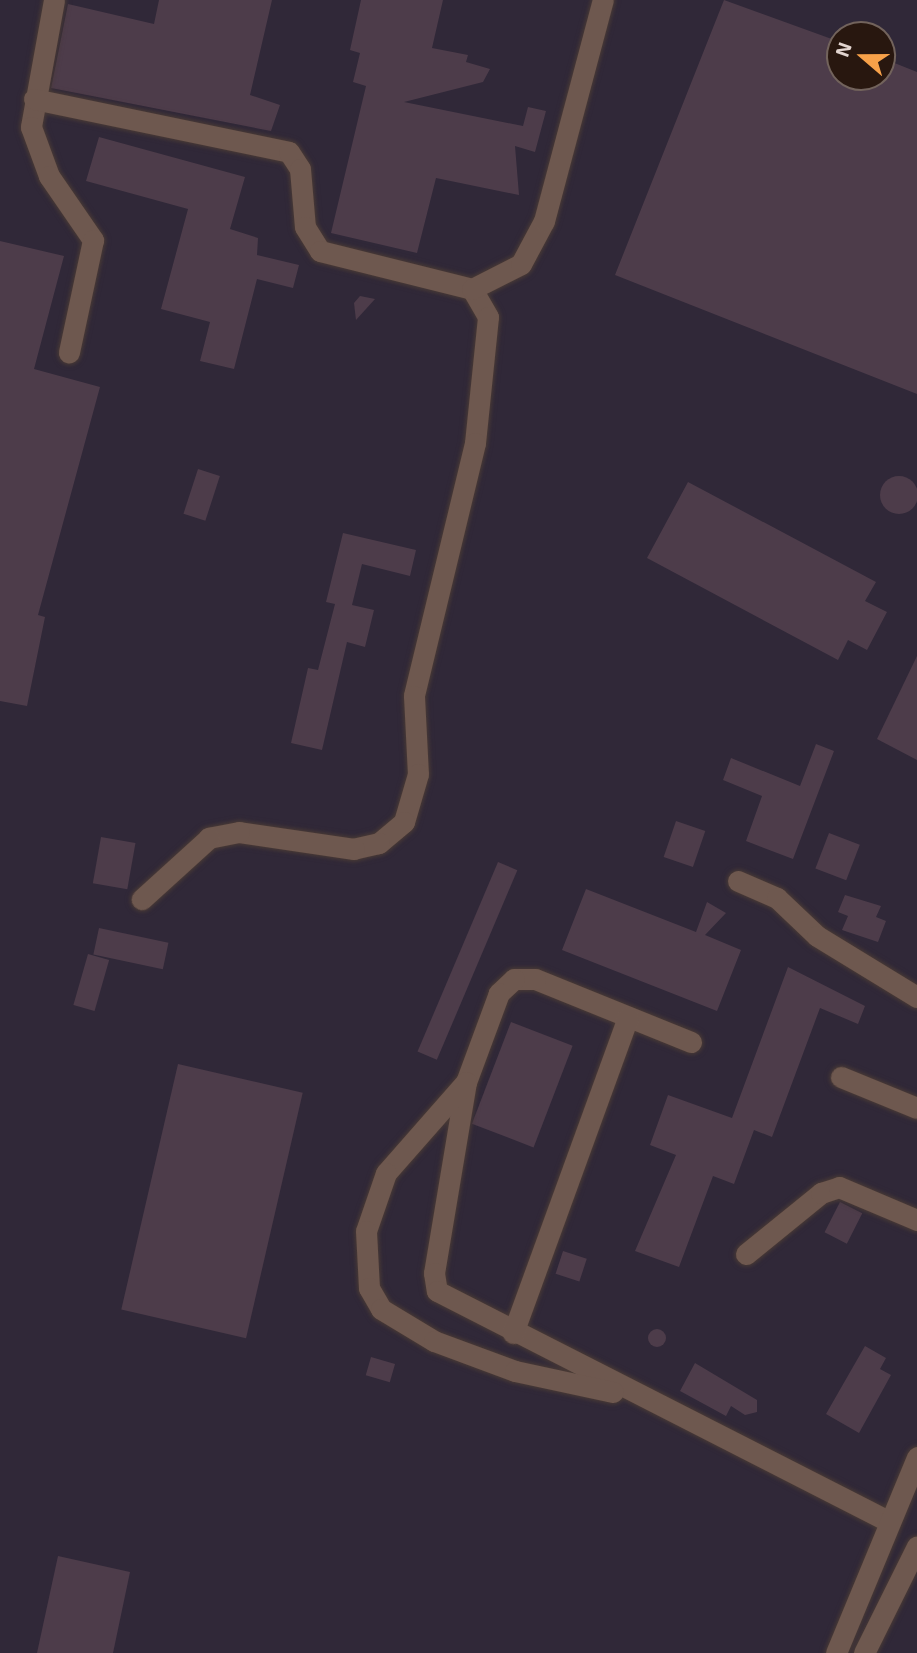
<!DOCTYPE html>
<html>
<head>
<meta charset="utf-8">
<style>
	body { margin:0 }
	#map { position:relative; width:917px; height:1653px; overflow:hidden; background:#322018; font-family:"Exo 2",sans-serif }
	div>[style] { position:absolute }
	.industrial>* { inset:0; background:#302838 }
	.building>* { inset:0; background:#4d3c4a; transform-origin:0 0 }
	.round { border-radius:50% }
	.roads { filter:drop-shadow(0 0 2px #493a35) drop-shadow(0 0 2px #493a35) }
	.minor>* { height:21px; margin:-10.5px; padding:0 10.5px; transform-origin:10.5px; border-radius:10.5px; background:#6e584f }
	span { translate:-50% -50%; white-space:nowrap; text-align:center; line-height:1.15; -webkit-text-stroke:6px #28170f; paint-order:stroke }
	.north { position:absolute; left:826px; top:21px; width:70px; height:70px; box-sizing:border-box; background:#28170f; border:2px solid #72635c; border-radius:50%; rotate:290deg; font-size:19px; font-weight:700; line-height:28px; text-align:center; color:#e2d5d0 }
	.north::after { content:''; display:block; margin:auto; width:24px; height:32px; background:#f7a149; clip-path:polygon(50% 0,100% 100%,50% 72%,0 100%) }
</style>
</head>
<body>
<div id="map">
	<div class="industrial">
		<div style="clip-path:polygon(evenodd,0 0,917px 0,917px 1653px,0 1653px,0 0,840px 35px,882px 35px,882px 77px,840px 77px,840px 35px)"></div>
	</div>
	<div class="building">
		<div style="clip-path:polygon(159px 0,272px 0,250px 95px,280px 105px,271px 131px,51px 88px,68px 4px,154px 24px)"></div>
		<div style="clip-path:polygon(361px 0,443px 0,432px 48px,468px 55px,466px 62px,490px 69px,483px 82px,404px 102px,523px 126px,528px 107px,546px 111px,535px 152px,515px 146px,519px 195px,436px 178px,417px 253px,331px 233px,366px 86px,353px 82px,360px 53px,350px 50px)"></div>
		<div style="clip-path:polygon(724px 0,840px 42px,840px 77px,882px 77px,882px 58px,917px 72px,917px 394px,615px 275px)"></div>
		<div style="clip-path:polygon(99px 137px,245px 177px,230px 229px,258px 238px,257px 255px,299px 265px,293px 288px,257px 279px,234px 369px,200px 361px,210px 322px,161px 309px,188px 209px,86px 181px)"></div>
		<div style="clip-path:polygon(0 241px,64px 256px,34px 369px,100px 387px,38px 615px,45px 617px,27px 706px,0 701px)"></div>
		<div style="clip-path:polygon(360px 296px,375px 299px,356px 320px,354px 303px)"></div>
		<div style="left:198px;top:469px;width:23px;height:47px;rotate:18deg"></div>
		<div class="round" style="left:880px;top:476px;width:38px;height:38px"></div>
		<div style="clip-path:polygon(688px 482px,876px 582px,865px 601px,887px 612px,867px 650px,848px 640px,838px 660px,647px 558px)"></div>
		<div style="clip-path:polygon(343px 533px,416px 550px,410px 576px,362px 564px,352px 605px,374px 610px,365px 647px,347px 642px,322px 750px,291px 743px,308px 668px,318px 670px,335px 604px,326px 602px)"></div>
		<div style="clip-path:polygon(917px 656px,917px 760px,877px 739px)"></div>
		<div style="clip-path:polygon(816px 744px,834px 751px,793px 859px,746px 841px,762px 796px,723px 780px,731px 758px,800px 786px)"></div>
		<div style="left:676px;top:821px;width:31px;height:38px;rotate:19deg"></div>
		<div style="left:829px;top:833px;width:33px;height:38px;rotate:21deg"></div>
		<div style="left:101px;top:837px;width:35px;height:47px;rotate:10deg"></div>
		<div style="left:498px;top:862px;width:21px;height:206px;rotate:23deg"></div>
		<div style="clip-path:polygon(586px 889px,696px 932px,707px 902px,726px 913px,705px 935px,741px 950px,717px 1011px,562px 950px)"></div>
		<div style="clip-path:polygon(845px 895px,881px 906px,876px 917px,886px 921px,878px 942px,842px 930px,848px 916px,838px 912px)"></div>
		<div style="left:99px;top:928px;width:71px;height:27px;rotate:12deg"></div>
		<div style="left:88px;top:954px;width:22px;height:53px;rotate:16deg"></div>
		<div style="clip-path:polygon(788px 967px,865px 1006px,858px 1024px,820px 1008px,772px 1137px,754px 1130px,734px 1184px,713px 1176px,679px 1267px,635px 1251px,676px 1155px,650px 1145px,668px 1095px,732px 1118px)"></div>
		<div style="left:511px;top:1022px;width:66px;height:109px;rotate:21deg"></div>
		<div style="left:178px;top:1064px;width:128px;height:252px;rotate:13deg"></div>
		<div style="left:840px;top:1202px;width:25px;height:34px;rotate:27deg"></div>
		<div style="left:563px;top:1251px;width:25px;height:24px;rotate:18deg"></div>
		<div class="round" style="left:648px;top:1329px;width:18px;height:18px"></div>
		<div style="clip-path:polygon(865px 1346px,886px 1358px,880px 1369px,891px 1375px,859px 1433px,826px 1414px)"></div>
		<div style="left:371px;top:1357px;width:25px;height:19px;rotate:16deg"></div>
		<div style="clip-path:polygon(695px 1363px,757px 1400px,757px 1412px,745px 1415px,731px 1406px,726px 1416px,680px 1391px)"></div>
		<div style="clip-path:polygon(58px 1556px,130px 1572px,113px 1653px,37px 1653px)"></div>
	</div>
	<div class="roads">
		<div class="minor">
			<div style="left:54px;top:0;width:129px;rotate:100.3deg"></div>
			<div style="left:31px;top:127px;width:52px;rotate:69.8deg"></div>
			<div style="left:49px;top:176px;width:78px;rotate:55.5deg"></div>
			<div style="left:93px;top:240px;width:115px;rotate:102.1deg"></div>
			<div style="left:34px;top:99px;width:260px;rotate:11.7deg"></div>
			<div style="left:289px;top:152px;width:20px;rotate:57deg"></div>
			<div style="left:300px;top:169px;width:58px;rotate:85.1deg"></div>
			<div style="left:305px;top:227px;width:28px;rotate:58deg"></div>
			<div style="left:320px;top:251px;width:157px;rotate:14deg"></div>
			<div style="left:472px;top:289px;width:32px;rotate:60deg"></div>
			<div style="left:488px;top:317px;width:127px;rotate:95.9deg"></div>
			<div style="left:475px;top:443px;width:260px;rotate:103.6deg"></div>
			<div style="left:414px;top:696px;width:78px;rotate:87.1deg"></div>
			<div style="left:418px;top:774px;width:50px;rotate:106.3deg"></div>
			<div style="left:404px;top:822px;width:33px;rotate:140deg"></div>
			<div style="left:379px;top:843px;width:26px;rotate:167deg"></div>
			<div style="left:354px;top:849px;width:116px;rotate:-171.6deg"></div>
			<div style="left:239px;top:832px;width:31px;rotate:169deg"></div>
			<div style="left:209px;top:838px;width:91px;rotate:137.7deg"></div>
			<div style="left:472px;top:289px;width:55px;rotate:-27deg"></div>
			<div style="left:521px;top:264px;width:49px;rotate:-61.9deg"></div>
			<div style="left:544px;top:221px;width:229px;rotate:-75.1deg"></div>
			<div style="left:738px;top:881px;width:43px;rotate:23.6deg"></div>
			<div style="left:777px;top:898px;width:55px;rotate:43.5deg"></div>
			<div style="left:817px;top:936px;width:117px;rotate:31.4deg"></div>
			<div style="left:691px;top:1042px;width:168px;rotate:-158deg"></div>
			<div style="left:535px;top:979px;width:21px;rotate:180deg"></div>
			<div style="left:514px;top:979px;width:21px;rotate:137deg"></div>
			<div style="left:499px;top:993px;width:95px;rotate:110.3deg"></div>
			<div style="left:466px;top:1082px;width:194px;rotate:99.5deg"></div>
			<div style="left:434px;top:1273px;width:18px;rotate:81deg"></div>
			<div style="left:437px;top:1291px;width:506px;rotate:27.02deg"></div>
			<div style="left:841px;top:1077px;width:82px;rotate:22.2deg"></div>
			<div style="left:466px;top:1082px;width:121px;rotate:131.3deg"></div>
			<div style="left:386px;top:1173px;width:61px;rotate:109deg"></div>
			<div style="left:366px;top:1231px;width:57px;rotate:87deg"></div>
			<div style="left:369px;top:1288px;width:24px;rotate:60deg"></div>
			<div style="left:381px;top:1309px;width:62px;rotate:31.1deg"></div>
			<div style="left:434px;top:1341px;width:86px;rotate:20.3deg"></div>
			<div style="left:515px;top:1371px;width:100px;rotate:12.1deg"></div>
			<div style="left:746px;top:1254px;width:97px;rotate:-39.1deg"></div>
			<div style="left:821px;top:1193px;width:19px;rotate:-18deg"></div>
			<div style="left:839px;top:1187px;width:85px;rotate:22.9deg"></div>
			<div style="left:513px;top:1333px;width:336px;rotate:-70deg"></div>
			<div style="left:836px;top:1653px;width:212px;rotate:-67.5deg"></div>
			<div style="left:864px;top:1653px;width:119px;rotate:-63.6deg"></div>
		</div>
	</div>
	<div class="north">N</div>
</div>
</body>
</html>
